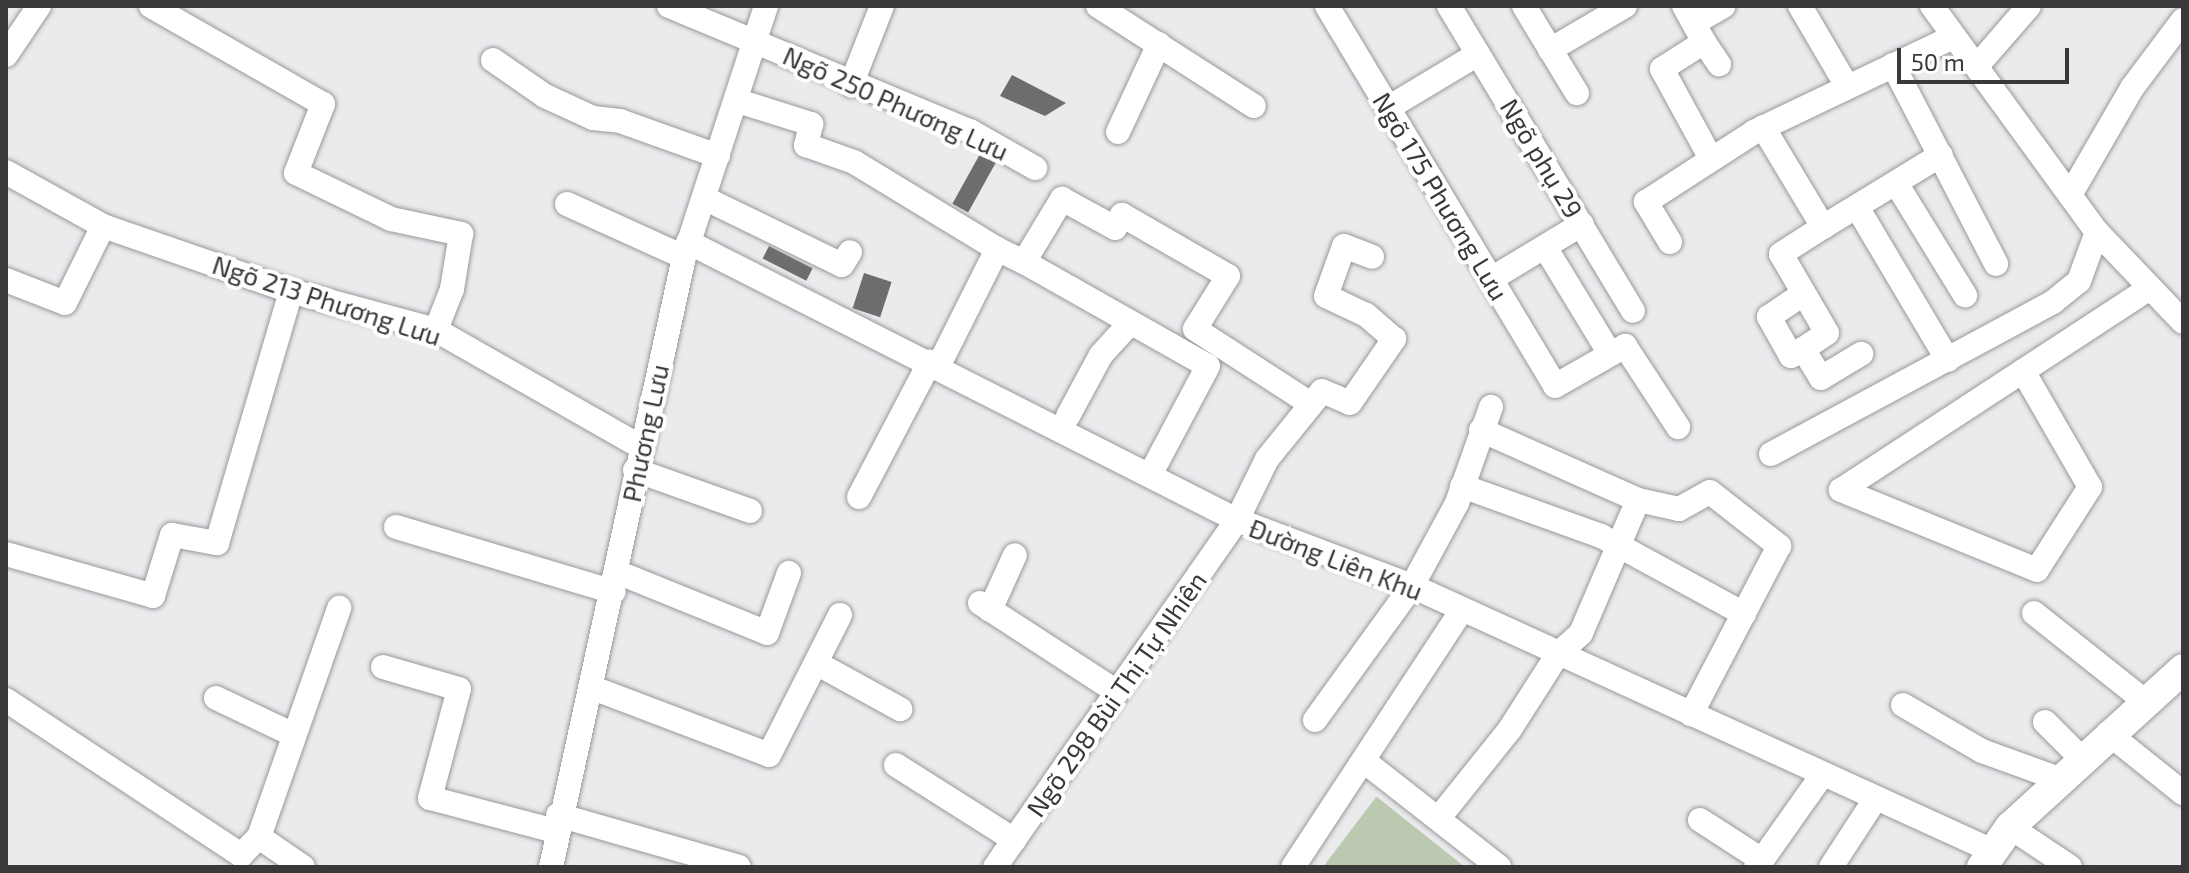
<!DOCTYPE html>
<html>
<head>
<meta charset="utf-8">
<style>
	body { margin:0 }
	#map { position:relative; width:2189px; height:873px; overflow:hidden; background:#ebeaed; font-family:"Exo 2",sans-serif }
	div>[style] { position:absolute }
	.green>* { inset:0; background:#bac9b0 }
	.building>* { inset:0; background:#6d6c6f; transform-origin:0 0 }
	.roads { filter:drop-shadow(0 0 2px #99989b) drop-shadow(0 0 2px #99989b) }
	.minor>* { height:24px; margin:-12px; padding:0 12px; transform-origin:12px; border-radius:12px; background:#fff }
	.major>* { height:30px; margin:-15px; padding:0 15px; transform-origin:15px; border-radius:15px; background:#fff }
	span { translate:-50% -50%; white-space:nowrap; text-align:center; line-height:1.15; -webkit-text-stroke:8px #fff; paint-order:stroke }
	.street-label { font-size:26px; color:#39393a }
	.frame { position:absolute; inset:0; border:8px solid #39393a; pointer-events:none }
	.scale { position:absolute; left:1897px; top:48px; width:172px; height:36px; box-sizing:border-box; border:4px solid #39393a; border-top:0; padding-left:10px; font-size:24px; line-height:28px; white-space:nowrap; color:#39393a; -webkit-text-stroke:6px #fff; paint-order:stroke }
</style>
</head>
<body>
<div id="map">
	<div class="green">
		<div style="clip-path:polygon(1376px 797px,1377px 797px,1465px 867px,1323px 867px)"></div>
	</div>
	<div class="building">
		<div style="clip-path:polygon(1012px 75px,1066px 103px,1045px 116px,1000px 96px)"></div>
		<div style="left:980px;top:154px;width:18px;height:57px;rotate:29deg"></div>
		<div style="left:769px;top:246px;width:49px;height:14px;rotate:27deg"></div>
		<div style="left:864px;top:273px;width:29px;height:37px;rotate:18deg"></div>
	</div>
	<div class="roads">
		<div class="minor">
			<div style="left:151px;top:6px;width:198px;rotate:29.7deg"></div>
			<div style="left:323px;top:104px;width:74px;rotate:111.4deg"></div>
			<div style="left:296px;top:173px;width:106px;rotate:25.8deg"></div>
			<div style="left:391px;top:219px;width:72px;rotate:12.1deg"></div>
			<div style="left:461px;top:234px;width:56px;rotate:99.3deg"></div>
			<div style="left:452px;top:289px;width:44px;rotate:111.3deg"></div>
			<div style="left:669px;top:6px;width:326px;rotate:22.6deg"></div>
			<div style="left:970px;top:131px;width:75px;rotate:29.6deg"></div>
			<div style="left:1098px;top:6px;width:185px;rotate:32.7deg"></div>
			<div style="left:1327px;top:6px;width:443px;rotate:59deg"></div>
			<div style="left:1555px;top:386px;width:81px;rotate:-29.7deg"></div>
			<div style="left:1625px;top:346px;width:97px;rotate:56.8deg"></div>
			<div style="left:1449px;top:6px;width:356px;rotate:58.9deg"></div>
			<div style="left:1524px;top:6px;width:102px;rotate:58.7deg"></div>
			<div style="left:1684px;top:6px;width:41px;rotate:60.9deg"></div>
			<div style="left:1704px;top:42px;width:50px;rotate:147.3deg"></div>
			<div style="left:1662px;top:69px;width:102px;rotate:61.4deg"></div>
			<div style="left:1800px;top:6px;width:93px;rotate:59.6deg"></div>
			<div style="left:1932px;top:6px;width:280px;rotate:53.9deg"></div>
			<div style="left:2097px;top:232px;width:124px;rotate:46.3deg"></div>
			<div style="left:1694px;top:23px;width:34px;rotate:-30deg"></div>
			<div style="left:1704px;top:42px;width:27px;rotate:56deg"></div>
			<div style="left:1550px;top:50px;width:87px;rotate:-30.4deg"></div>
			<div style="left:6px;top:55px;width:59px;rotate:-56deg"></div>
			<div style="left:493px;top:60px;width:63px;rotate:34.7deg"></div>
			<div style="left:545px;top:96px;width:53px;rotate:24.6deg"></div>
			<div style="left:593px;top:118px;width:27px;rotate:6deg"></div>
			<div style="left:620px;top:121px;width:104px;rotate:19.7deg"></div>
			<div style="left:1893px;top:65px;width:224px;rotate:62.6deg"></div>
			<div style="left:1977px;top:66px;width:79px;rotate:-49.1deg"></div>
			<div style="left:851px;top:85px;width:85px;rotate:-68.6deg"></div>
			<div style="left:738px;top:101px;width:77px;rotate:17.5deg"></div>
			<div style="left:811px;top:124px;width:22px;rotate:103deg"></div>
			<div style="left:806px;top:145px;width:51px;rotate:19.5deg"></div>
			<div style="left:854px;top:162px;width:167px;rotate:31.3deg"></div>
			<div style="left:1388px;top:108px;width:105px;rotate:-31deg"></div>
			<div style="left:1763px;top:127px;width:117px;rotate:59deg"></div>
			<div style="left:1823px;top:227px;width:138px;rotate:-31.4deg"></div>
			<div style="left:1118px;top:132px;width:97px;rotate:-65deg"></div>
			<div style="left:6px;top:172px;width:111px;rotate:29.1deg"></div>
			<div style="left:103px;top:226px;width:199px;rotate:19.1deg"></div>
			<div style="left:291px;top:291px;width:150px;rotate:15.1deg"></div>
			<div style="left:436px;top:330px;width:236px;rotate:29.7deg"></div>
			<div style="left:1896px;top:183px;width:132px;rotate:58.4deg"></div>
			<div style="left:2070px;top:195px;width:124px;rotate:-59.9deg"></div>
			<div style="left:2132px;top:88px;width:85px;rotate:-53.1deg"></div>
			<div style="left:704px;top:198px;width:153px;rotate:25.9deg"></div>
			<div style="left:842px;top:265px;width:15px;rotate:-58deg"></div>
			<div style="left:567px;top:204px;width:128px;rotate:24.4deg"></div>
			<div style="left:1857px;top:207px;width:178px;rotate:59.3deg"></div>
			<div style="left:1823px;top:227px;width:50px;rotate:147.3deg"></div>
			<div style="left:1781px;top:254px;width:91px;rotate:59.8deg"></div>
			<div style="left:1827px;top:333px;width:29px;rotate:146deg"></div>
			<div style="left:1803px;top:349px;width:34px;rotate:58deg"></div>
			<div style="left:1821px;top:378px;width:47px;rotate:-31deg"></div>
			<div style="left:688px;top:242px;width:615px;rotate:26.86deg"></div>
			<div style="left:1237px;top:520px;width:187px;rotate:20.7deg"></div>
			<div style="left:1412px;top:586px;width:641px;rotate:24.53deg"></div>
			<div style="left:1670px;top:242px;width:47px;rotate:-121deg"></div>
			<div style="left:1646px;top:202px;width:129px;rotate:-32.9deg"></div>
			<div style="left:1754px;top:132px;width:221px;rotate:-25.5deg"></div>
			<div style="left:1545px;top:247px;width:125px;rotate:58.7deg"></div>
			<div style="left:1024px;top:262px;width:74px;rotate:-58.9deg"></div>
			<div style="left:1062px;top:199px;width:60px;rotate:28.7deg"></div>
			<div style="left:1115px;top:228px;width:15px;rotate:-62deg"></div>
			<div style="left:1122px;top:215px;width:122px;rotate:29.9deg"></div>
			<div style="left:1228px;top:276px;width:62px;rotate:121.9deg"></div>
			<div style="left:1195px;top:329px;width:138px;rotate:32.9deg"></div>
			<div style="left:1491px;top:279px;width:106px;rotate:-31.1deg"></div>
			<div style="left:6px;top:280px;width:63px;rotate:21.3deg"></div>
			<div style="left:65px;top:303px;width:86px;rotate:-63.7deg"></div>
			<div style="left:1803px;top:349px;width:14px;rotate:150deg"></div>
			<div style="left:1791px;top:356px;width:45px;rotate:-119.4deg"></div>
			<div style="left:1769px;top:317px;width:41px;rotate:-34.1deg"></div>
			<div style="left:939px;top:365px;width:130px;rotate:-63.4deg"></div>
			<div style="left:997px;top:249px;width:30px;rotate:26deg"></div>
			<div style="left:1024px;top:262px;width:211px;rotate:29.5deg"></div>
			<div style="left:1208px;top:366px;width:123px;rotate:118deg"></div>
			<div style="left:2023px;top:371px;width:134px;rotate:60deg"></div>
			<div style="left:2090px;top:487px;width:98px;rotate:122.6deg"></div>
			<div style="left:2037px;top:570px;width:212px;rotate:-157.8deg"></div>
			<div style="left:1841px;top:490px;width:217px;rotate:-33.2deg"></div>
			<div style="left:2023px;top:371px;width:152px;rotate:-33.2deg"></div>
			<div style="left:1068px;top:416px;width:69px;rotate:-61.6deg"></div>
			<div style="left:1101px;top:355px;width:43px;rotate:-47.8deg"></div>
			<div style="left:1481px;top:430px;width:172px;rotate:24deg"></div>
			<div style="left:1638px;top:500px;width:42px;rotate:12.4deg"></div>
			<div style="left:1679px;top:509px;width:35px;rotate:-29deg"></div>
			<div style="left:1710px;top:492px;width:88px;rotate:38deg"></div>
			<div style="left:1779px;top:546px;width:190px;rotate:117.6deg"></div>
			<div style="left:1771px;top:454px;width:320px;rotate:-28.3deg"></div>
			<div style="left:2053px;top:302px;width:33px;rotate:-39deg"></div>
			<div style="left:2079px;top:281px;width:52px;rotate:-69.8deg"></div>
			<div style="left:635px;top:470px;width:122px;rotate:19.6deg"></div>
			<div style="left:1462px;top:486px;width:148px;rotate:19.8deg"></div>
			<div style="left:1601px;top:536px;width:163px;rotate:28.6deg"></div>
			<div style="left:859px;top:497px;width:153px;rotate:-62.3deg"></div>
			<div style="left:396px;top:527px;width:227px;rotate:16.6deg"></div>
			<div style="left:6px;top:554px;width:153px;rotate:15.9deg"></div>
			<div style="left:153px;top:596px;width:64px;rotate:-72.7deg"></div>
			<div style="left:172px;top:535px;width:46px;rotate:10.1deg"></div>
			<div style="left:217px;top:543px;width:263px;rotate:-73.6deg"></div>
			<div style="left:617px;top:572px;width:162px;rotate:22.1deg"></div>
			<div style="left:767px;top:633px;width:64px;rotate:-69.9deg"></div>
			<div style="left:980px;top:603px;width:163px;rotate:33deg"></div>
			<div style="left:990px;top:610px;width:60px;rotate:-65.6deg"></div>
			<div style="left:2034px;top:613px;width:144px;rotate:38.5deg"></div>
			<div style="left:818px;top:664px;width:94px;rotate:28.8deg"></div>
			<div style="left:383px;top:667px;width:79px;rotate:16.1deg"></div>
			<div style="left:459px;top:689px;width:113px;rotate:104.9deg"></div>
			<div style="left:430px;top:798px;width:129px;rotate:14.8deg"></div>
			<div style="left:593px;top:688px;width:188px;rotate:20.8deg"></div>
			<div style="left:769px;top:755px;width:157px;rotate:-63.1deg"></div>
			<div style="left:216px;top:698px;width:86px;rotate:25.4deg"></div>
			<div style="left:6px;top:700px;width:282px;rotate:33.4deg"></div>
			<div style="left:241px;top:855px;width:25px;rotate:-45deg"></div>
			<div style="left:259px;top:837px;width:53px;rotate:34.3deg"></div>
			<div style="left:1903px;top:705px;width:91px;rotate:30.2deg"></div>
			<div style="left:1982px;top:751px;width:85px;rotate:19.9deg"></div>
			<div style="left:1315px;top:720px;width:165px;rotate:-54.1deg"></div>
			<div style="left:1412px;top:586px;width:94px;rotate:-61.5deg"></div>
			<div style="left:1457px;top:503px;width:102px;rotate:-70.5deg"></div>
			<div style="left:2045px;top:722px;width:52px;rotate:45deg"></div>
			<div style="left:2108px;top:733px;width:96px;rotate:38.7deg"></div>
			<div style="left:1364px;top:761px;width:172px;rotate:38.1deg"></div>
			<div style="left:896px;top:765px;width:140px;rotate:32.4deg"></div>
			<div style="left:558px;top:815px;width:188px;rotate:16deg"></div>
			<div style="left:1438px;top:819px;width:115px;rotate:-51.3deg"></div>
			<div style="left:1510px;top:729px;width:89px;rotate:-57.4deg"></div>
			<div style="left:1558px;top:654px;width:31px;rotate:-42deg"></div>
			<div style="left:1581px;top:633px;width:145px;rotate:-66.8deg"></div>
			<div style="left:1700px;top:820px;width:74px;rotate:32.8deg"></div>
			<div style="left:1762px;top:860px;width:9px;rotate:131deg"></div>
			<div style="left:2010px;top:827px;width:72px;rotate:33.7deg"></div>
			<div style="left:259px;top:837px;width:243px;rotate:-70.7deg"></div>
			<div style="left:1762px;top:860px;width:105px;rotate:-54.7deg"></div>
			<div style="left:551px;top:867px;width:624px;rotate:-77.7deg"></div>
			<div style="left:684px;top:257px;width:264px;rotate:-71.9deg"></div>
			<div style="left:995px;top:867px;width:423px;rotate:-55.1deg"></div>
			<div style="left:1237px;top:520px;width:68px;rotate:-63.8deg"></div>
			<div style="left:1267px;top:459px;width:87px;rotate:-51deg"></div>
			<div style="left:1322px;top:391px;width:30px;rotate:23deg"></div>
			<div style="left:1350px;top:403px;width:78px;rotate:-55.5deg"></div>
			<div style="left:1394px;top:339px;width:37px;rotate:-139deg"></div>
			<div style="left:1366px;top:315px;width:44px;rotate:-154.6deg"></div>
			<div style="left:1326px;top:296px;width:53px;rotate:-70.2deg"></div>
			<div style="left:1344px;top:246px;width:30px;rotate:21deg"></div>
			<div style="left:1293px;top:867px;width:306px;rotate:-56.7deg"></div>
			<div style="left:1831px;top:867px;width:82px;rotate:-56.9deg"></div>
		</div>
		<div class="major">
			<div style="left:1982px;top:867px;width:49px;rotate:-55deg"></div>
			<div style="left:2010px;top:827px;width:234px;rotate:-42.4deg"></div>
		</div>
	</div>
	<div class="street-label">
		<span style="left:896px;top:103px;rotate:24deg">Ngõ 250 Phương Lưu</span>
		<span style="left:1542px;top:158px;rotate:59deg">Ngõ phụ 29</span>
		<span style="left:1441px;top:196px;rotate:59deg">Ngõ 175 Phương Lưu</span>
		<span style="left:327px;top:300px;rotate:18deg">Ngõ 213 Phương Lưu</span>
		<span style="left:645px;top:433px;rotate:-78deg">Phương Lưu</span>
		<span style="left:1336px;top:559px;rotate:21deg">Đường Liên Khu</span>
		<span style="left:1116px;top:694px;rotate:-55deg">Ngõ 298 Bùi Thị Tự Nhiên</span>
	</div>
	<div class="frame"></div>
	<div class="scale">50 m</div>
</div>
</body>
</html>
